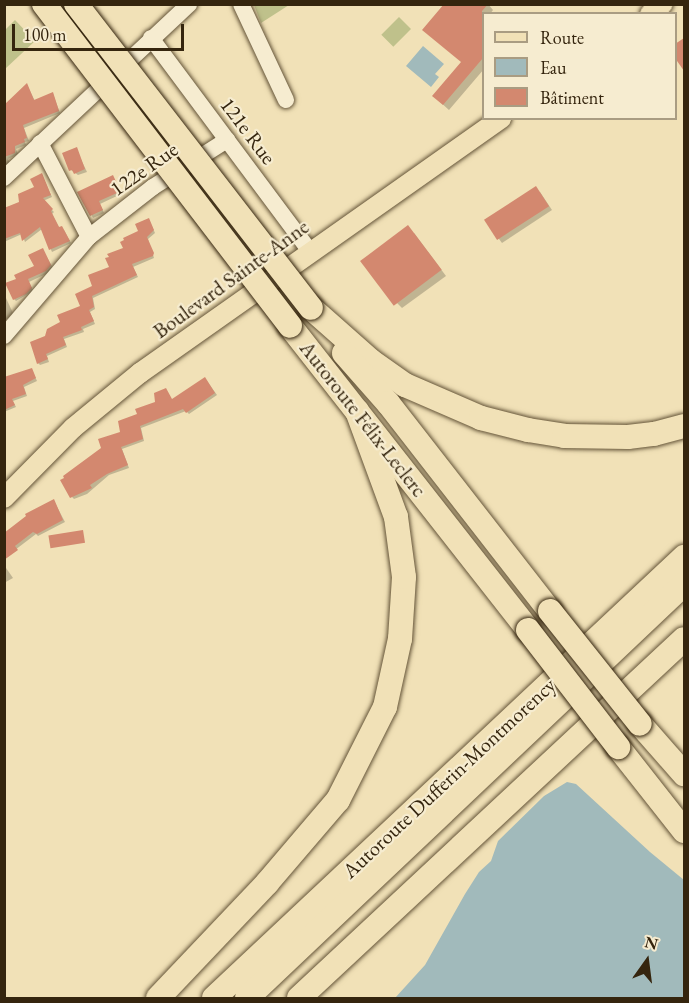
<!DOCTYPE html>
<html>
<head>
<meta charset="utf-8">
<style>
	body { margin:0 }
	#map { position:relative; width:689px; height:1003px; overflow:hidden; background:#f1e1b7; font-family:"EB Garamond",serif }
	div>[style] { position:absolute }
	.green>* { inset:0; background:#bfc18b; transform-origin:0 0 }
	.water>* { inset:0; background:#a1babb }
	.shadow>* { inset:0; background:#0003 }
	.building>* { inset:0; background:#d3886f; transform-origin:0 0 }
	.roads { filter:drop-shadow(0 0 2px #645438) drop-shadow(0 0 2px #645438) }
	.minor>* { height:16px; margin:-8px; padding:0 8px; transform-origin:8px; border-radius:8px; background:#f6ecd0 }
	.major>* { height:20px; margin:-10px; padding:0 10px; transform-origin:10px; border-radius:10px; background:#f1e1b7 }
	.highway>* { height:24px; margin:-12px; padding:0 12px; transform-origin:12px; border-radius:12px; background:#f1e1b7 }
	.bridges { filter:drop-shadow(0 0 2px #35250e) drop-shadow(0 0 2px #35250e) }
	.highway-bridge>* { height:24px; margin:-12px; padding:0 12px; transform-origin:12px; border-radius:12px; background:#f1e1b7 }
	span { translate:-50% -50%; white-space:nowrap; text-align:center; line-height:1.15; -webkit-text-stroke:4.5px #f6ecd0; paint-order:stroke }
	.street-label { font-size:21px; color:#35250e }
	.frame { position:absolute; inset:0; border:6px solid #35250e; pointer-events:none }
	.legend { position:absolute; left:482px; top:12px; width:195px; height:108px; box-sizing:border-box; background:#f6ecd0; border:2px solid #a99c82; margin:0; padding:8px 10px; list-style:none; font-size:18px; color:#35250e }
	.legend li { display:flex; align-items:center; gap:12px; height:30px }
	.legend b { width:30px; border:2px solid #a99c82 }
	.north { position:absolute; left:617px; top:931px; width:60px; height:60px; -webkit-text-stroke:4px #f6ecd0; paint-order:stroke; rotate:14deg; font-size:16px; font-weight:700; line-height:24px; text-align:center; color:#35250e }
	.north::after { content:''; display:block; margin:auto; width:21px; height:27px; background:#35250e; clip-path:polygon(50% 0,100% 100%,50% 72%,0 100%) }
	.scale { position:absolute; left:12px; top:24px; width:172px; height:27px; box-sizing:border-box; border:3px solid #35250e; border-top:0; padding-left:8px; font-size:18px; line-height:21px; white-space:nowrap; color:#35250e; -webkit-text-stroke:4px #f6ecd0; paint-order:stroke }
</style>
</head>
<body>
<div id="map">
	<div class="green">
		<div style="clip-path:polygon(254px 5px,289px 5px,261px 23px)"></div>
		<div style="left:399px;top:17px;width:17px;height:25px;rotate:45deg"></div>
		<div style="clip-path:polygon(15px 20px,35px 41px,5px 69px,5px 30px)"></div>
	</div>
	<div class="water">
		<div style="clip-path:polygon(423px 46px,444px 64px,435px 74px,439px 77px,431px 87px,406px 66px)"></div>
		<div style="clip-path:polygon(567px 782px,576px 784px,650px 852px,684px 880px,684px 998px,395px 998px,425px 965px,465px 894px,479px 872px,491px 861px,498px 841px,544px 796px)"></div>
	</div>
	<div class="shadow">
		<div style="clip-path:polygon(446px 4px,488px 4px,493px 10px,490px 14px,484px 14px,484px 69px,449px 110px,439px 101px,463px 63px)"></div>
		<div style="clip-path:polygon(27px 85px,35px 101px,53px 94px,60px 113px,24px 128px,29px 141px,25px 142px,26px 145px,16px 149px,18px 154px,8px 159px,10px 163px,4px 168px,4px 129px)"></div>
		<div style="clip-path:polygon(76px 149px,87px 172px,78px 175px,71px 170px)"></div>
		<div style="clip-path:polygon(42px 175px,52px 197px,43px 201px,54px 212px,52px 214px,60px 229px,64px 230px,71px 243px,52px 252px,42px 229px,25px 242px,22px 234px,4px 242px,4px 210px,20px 203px,36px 188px)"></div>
		<div style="clip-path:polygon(113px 177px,120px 190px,117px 191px,119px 195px,100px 204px,104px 213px,93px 218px,80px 192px)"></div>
		<div style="clip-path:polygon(540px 192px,552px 210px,502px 243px,485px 220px)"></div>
		<div style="clip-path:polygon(150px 222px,155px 233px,148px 239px,154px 258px,133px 267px,138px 277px,93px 298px,95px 309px,90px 312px,95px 324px,83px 329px,84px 332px,64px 339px,67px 347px,47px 356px,49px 362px,40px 365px,38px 363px,46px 337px,82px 307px,94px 286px)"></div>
		<div style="clip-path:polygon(414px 233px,446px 276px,402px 308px,397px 303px)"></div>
		<div style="clip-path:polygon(43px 250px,53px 268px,48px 273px,29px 282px,33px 291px,16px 301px,14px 299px,18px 280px,36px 267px)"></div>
		<div style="clip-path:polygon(5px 296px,13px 313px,4px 322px)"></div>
		<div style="clip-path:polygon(33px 372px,37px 381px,24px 387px,27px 396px,13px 401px,16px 407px,4px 412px,4px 383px)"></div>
		<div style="clip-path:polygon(207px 381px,217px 395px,189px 414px,186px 411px,141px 428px,144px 441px,122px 449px,129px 468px,109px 475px,87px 494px,74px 499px,72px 497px,121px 433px)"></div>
		<div style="clip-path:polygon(54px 501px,65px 522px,38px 536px,36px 534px,15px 550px,13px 548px)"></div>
		<div style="clip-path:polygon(4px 565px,13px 578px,4px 583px)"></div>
	</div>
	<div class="building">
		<div style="clip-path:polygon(444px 4px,488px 4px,482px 11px,483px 58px,443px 105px,432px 96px,461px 62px,422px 30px)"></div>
		<div style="clip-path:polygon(684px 38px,684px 71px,675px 58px,675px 44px)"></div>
		<div style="clip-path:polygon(27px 83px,34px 100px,53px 92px,59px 111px,23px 125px,27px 138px,24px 139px,25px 142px,15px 146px,15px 153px,4px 157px,4px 105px)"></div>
		<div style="clip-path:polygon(77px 147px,85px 169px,74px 174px,72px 170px,69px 171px,62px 153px)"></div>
		<div style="clip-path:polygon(42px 173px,51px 195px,43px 198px,53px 209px,51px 211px,59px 227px,62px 226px,70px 241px,49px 250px,40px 227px,22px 241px,20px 233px,4px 239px,4px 208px,19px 202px,18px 194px,34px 187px,30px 179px)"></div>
		<div style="clip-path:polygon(113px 175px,119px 188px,116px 189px,117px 193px,99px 201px,103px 210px,90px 216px,77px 192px)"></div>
		<div style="left:536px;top:186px;width:24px;height:62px;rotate:57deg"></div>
		<div style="clip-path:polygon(149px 218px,154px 230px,147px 237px,154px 253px,153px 256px,132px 264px,137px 275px,92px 296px,94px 307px,89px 310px,94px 321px,81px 327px,82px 330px,63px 337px,66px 345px,46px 354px,48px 359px,37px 364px,30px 342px,45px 336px,47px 329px,60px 322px,57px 315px,80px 306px,75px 294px,92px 286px,88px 275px,109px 267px,105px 258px,109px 257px,107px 254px,123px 248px,120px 242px,124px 240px,123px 238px,138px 231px,135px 224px)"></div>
		<div style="left:408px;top:225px;width:56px;height:60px;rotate:53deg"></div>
		<div style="clip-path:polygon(43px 248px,51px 265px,46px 271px,28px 279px,32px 288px,26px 294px,13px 300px,5px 283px,16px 279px,14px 275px,34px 266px,28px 255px)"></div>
		<div style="clip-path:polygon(32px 368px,36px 378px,23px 385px,26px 394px,12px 399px,15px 405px,4px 410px,4px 377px)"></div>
		<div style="clip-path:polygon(205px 377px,215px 393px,186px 413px,183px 409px,140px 426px,143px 439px,121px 447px,128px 465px,107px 474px,90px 485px,92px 488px,70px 498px,60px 480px,64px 478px,63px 476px,101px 448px,98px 439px,120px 432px,118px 421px,137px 414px,135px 409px,155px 402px,154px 393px,166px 388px,172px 399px)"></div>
		<div style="clip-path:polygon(54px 499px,63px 520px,37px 534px,33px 532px,15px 546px,18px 550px,4px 560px,4px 533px,26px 516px,25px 514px)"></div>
		<div style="left:83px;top:530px;width:13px;height:35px;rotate:81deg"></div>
	</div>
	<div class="roads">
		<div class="minor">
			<div style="left:241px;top:4px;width:106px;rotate:64.9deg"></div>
			<div style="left:151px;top:38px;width:266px;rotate:53.3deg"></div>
			<div style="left:40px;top:143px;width:106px;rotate:62.5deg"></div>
			<div style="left:4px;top:178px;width:254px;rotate:-43.2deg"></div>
			<div style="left:4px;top:336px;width:130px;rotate:-49.4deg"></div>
			<div style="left:89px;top:237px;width:81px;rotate:-38deg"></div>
			<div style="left:153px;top:187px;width:88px;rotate:-32.4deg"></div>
		</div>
		<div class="major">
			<div style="left:650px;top:14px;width:16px;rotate:-38deg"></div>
			<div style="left:4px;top:498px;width:98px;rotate:-45.4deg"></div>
			<div style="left:73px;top:428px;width:87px;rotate:-39.4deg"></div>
			<div style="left:140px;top:373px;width:442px;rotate:-35.2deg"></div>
		</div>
		<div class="highway">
			<div style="left:311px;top:308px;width:80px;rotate:41.5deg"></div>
			<div style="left:371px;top:361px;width:42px;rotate:35.2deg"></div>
			<div style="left:405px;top:385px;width:83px;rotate:23.5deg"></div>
			<div style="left:481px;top:418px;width:49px;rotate:14.3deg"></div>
			<div style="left:528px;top:430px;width:36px;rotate:9deg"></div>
			<div style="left:564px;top:436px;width:64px;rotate:0.9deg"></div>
			<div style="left:628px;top:437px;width:26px;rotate:-7deg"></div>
			<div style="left:654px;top:434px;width:31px;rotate:-15deg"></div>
			<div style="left:290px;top:326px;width:386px;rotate:51.9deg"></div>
			<div style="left:344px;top:353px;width:67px;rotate:48.7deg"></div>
			<div style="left:388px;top:403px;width:264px;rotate:52.1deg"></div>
			<div style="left:640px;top:724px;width:67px;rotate:48.7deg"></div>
			<div style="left:618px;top:747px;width:107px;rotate:51.8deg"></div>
			<div style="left:158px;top:998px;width:158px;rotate:-46.5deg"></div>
			<div style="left:267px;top:883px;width:109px;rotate:-49.5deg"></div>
			<div style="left:338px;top:800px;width:104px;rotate:-63.2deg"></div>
			<div style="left:385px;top:707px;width:70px;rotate:-77.6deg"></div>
			<div style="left:400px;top:639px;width:62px;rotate:-86.3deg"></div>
			<div style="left:404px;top:577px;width:61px;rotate:-97.6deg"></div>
			<div style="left:396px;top:517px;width:113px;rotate:-110.2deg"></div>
			<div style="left:214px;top:998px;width:645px;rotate:-43.18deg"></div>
			<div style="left:247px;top:998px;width:602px;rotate:-43.45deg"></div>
			<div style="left:299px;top:998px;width:526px;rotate:-43deg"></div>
		</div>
	</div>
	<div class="bridges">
		<div class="highway-bridge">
			<div style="left:44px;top:4px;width:405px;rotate:52.6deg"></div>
			<div style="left:76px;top:4px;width:384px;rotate:52.3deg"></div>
			<div style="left:550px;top:611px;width:144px;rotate:51.5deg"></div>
			<div style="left:528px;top:630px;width:148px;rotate:52.4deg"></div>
		</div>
	</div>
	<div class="street-label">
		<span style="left:248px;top:131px;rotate:53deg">121e Rue</span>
		<span style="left:144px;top:169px;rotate:-35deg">122e Rue</span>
		<span style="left:231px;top:279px;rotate:-36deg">Boulevard Sainte-Anne</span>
		<span style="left:363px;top:419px;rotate:52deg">Autoroute Félix-Leclerc</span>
		<span style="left:449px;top:778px;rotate:-43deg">Autoroute Dufferin-Montmorency</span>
	</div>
	<div class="frame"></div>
	<ul class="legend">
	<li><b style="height:8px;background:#f1e1b7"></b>Route</li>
	<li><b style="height:16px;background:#a1babb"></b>Eau</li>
	<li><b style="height:16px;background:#d3886f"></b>Bâtiment</li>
	</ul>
	<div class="north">N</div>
	<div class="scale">100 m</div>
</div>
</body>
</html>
